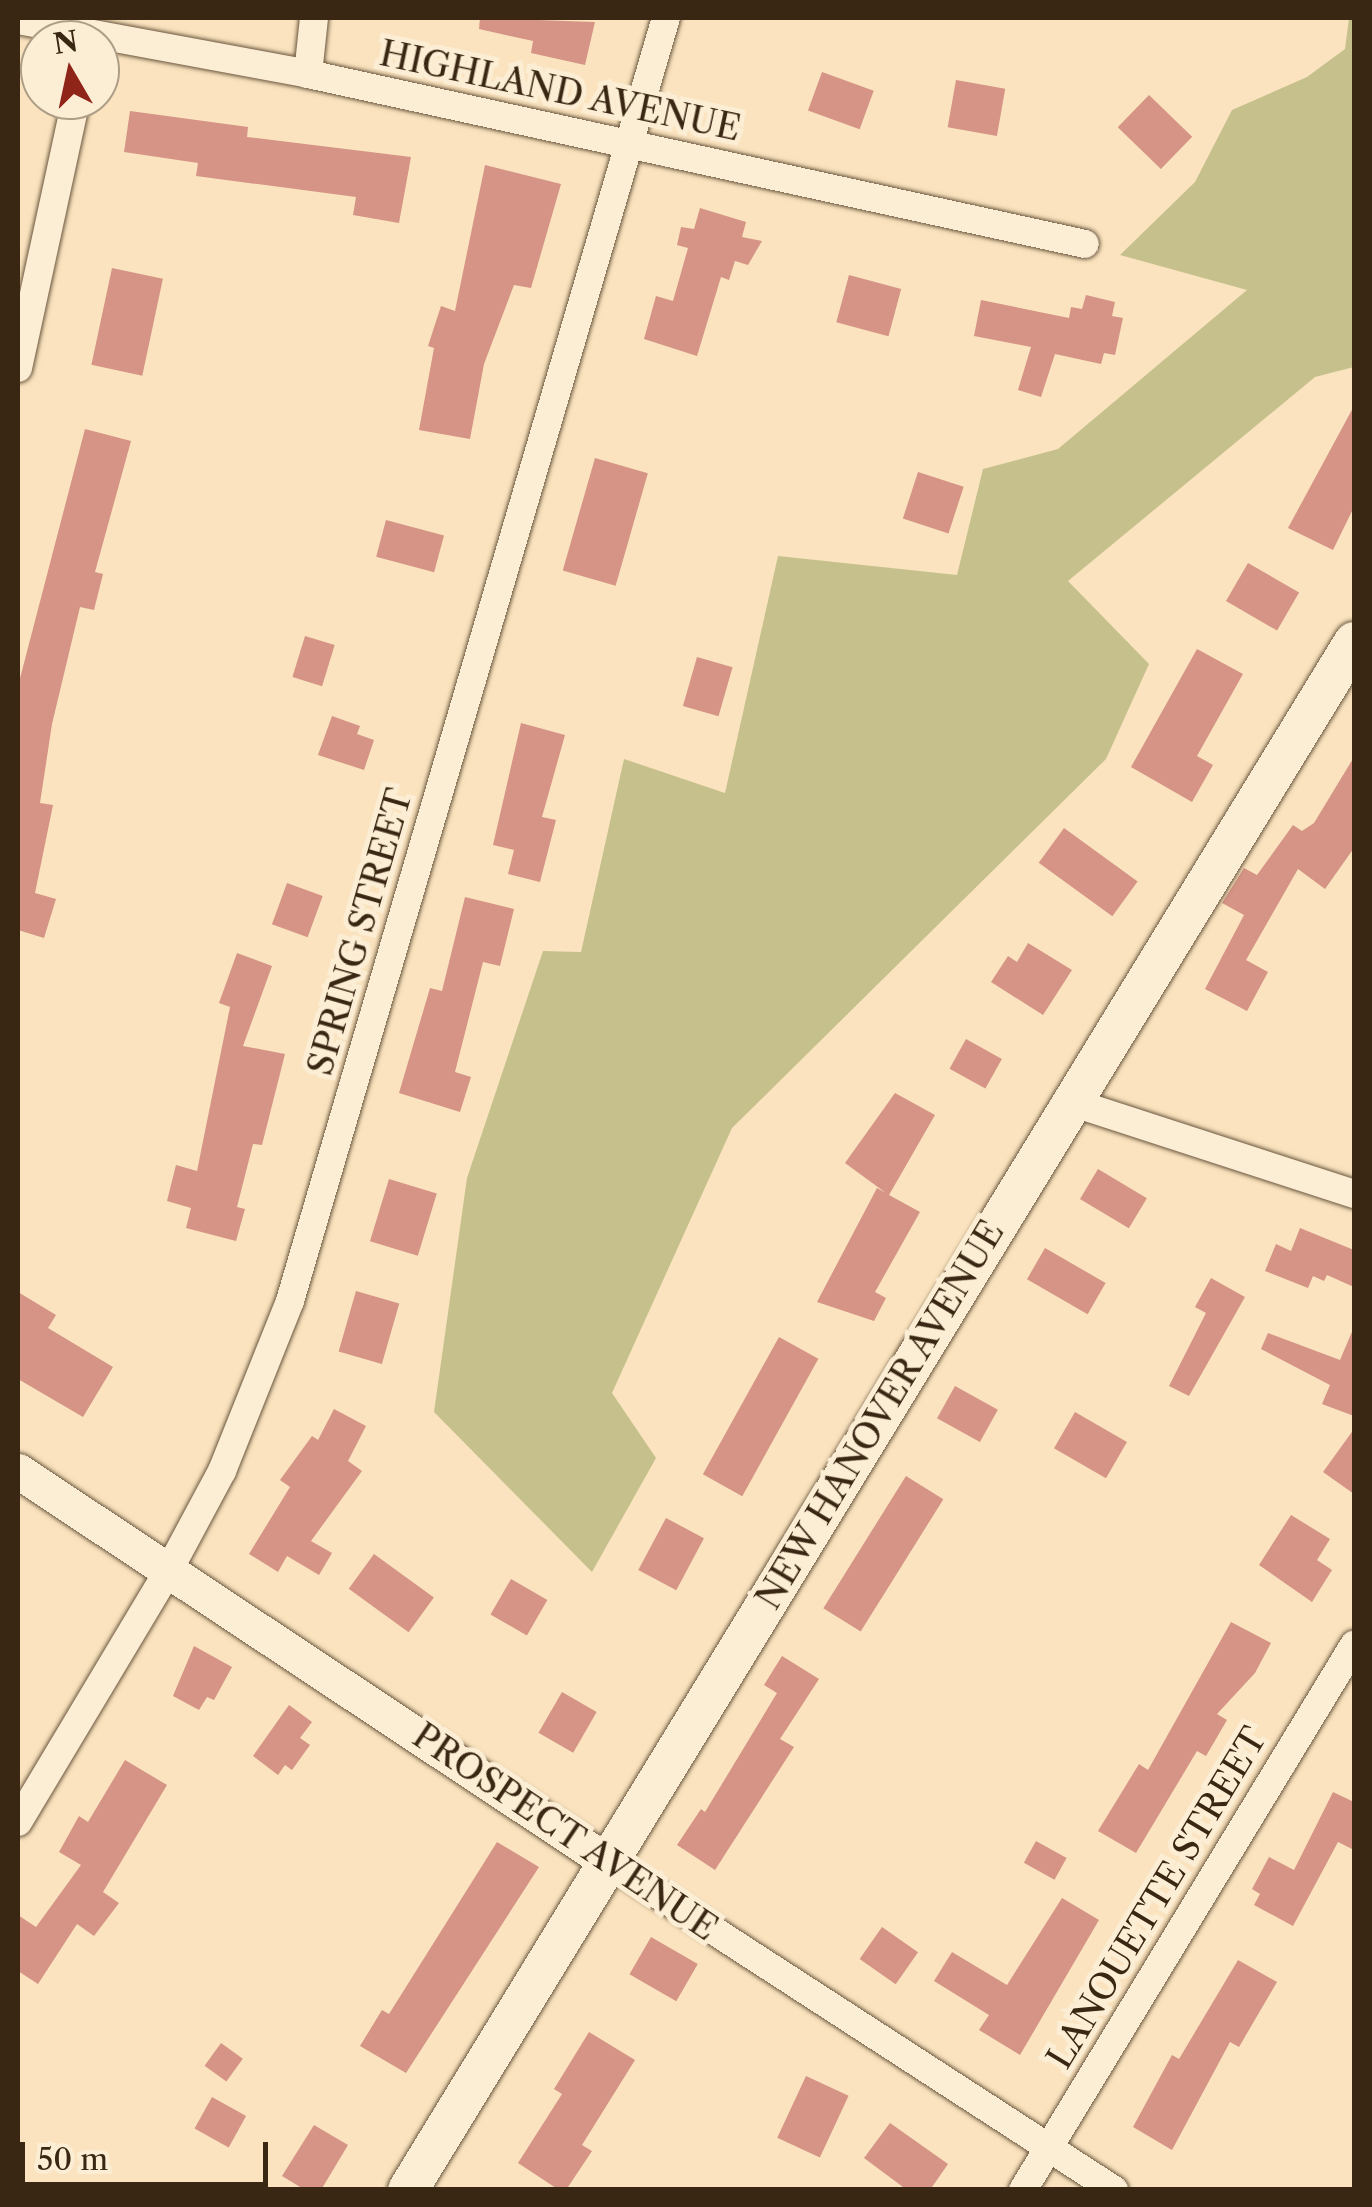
<!DOCTYPE html>
<html>
<head>
<meta charset="utf-8">
<style>
	body { margin:0 }
	#map { position:relative; width:1372px; height:2207px; overflow:hidden; background:#fae3be; font-family:"Libre Caslon Text",serif }
	div>[style] { position:absolute }
	.green>* { inset:0; background:#c6c18c }
	.building>* { inset:0; background:#d59485; transform-origin:0 0 }
	.roads { filter:drop-shadow(0 0 2px #6a563e) drop-shadow(0 0 2px #6a563e) }
	.minor>* { height:28px; margin:-14px; padding:0 14px; transform-origin:14px; border-radius:14px; background:#fcedd5 }
	.tertiary>* { height:35px; margin:-17.5px; padding:0 17.5px; transform-origin:17.5px; border-radius:17.5px; background:#fcedd5 }
	.secondary>* { height:40px; margin:-20px; padding:0 20px; transform-origin:20px; border-radius:20px; background:#fcedd5 }
	span { translate:-50% -50%; white-space:nowrap; text-align:center; line-height:1.15; -webkit-text-stroke:10px #fcedd5; paint-order:stroke }
	.street-label { font-size:35px; color:#3a2713 }
	.frame { position:absolute; inset:0; border:20px solid #3a2713; pointer-events:none }
	.north { position:absolute; left:20px; top:20px; width:100px; height:100px; box-sizing:border-box; background:#fcedd5; border:2px solid #ae9e87; border-radius:50%; rotate:351deg; font-size:28px; font-weight:700; line-height:40px; text-align:center; color:#3a2713 }
	.north::after { content:''; display:block; margin:auto; width:35px; height:45px; background:#8f2418; clip-path:polygon(50% 0,100% 100%,50% 72%,0 100%) }
	.scale { position:absolute; left:20px; top:2142px; width:248px; height:45px; box-sizing:border-box; border:5px solid #3a2713; border-top:0; padding-left:12px; font-size:30px; line-height:35px; white-space:nowrap; color:#3a2713; -webkit-text-stroke:8px #fcedd5; paint-order:stroke }
</style>
</head>
<body>
<div id="map">
	<div class="green">
		<div style="clip-path:polygon(1349px 18px,1354px 18px,1354px 367px,1315px 377px,1068px 581px,1149px 664px,1106px 759px,732px 1128px,612px 1393px,656px 1458px,592px 1572px,434px 1412px,467px 1178px,543px 951px,581px 952px,624px 759px,725px 793px,778px 556px,957px 575px,983px 469px,1058px 449px,1247px 290px,1120px 255px,1195px 182px,1232px 110px,1307px 77px,1345px 49px)"></div>
	</div>
	<div class="building">
		<div style="clip-path:polygon(480px 18px,595px 22px,585px 65px,531px 53px,533px 41px,479px 29px)"></div>
		<div style="left:822px;top:72px;width:55px;height:41px;rotate:20deg"></div>
		<div style="left:956px;top:80px;width:50px;height:48px;rotate:10deg"></div>
		<div style="left:1149px;top:95px;width:60px;height:45px;rotate:44deg"></div>
		<div style="clip-path:polygon(130px 111px,248px 127px,247px 137px,411px 157px,399px 223px,353px 215px,356px 197px,196px 176px,198px 163px,124px 152px)"></div>
		<div style="clip-path:polygon(485px 165px,561px 184px,531px 288px,514px 285px,484px 364px,470px 439px,419px 430px,434px 348px,428px 346px,441px 306px,455px 311px)"></div>
		<div style="clip-path:polygon(700px 208px,746px 222px,742px 237px,762px 241px,748px 265px,735px 261px,729px 280px,721px 277px,697px 356px,644px 339px,656px 296px,673px 301px,688px 248px,677px 245px,681px 227px,694px 229px)"></div>
		<div style="left:112px;top:268px;width:52px;height:99px;rotate:12deg"></div>
		<div style="left:849px;top:275px;width:54px;height:49px;rotate:15deg"></div>
		<div style="clip-path:polygon(1086px 295px,1115px 302px,1112px 316px,1123px 318px,1115px 355px,1104px 353px,1101px 364px,1055px 354px,1041px 397px,1018px 390px,1031px 347px,974px 336px,981px 300px,1069px 318px,1071px 307px,1082px 309px)"></div>
		<div style="clip-path:polygon(1354px 406px,1354px 507px,1333px 550px,1288px 528px)"></div>
		<div style="clip-path:polygon(85px 429px,131px 441px,95px 572px,103px 574px,94px 610px,80px 607px,52px 724px,40px 803px,53px 805px,35px 893px,56px 899px,44px 938px,18px 930px,18px 686px)"></div>
		<div style="left:595px;top:458px;width:55px;height:117px;rotate:16deg"></div>
		<div style="left:918px;top:472px;width:48px;height:49px;rotate:18deg"></div>
		<div style="left:386px;top:520px;width:60px;height:38px;rotate:15deg"></div>
		<div style="left:1248px;top:563px;width:59px;height:44px;rotate:30deg"></div>
		<div style="left:305px;top:636px;width:31px;height:43px;rotate:17deg"></div>
		<div style="clip-path:polygon(1197px 649px,1243px 674px,1197px 756px,1213px 765px,1192px 802px,1131px 767px)"></div>
		<div style="left:697px;top:657px;width:37px;height:51px;rotate:16deg"></div>
		<div style="clip-path:polygon(332px 716px,360px 726px,357px 734px,374px 740px,364px 770px,318px 755px)"></div>
		<div style="clip-path:polygon(521px 723px,565px 735px,542px 817px,556px 820px,540px 882px,508px 874px,514px 850px,493px 845px)"></div>
		<div style="clip-path:polygon(1354px 757px,1354px 848px,1325px 889px,1298px 869px,1246px 960px,1268px 972px,1247px 1011px,1205px 989px,1244px 915px,1222px 903px,1244px 868px,1257px 875px,1293px 825px,1302px 831px,1314px 823px)"></div>
		<div style="left:1064px;top:828px;width:91px;height:43px;rotate:36deg"></div>
		<div style="left:287px;top:883px;width:38px;height:44px;rotate:20deg"></div>
		<div style="clip-path:polygon(465px 897px,514px 909px,500px 966px,483px 962px,455px 1072px,471px 1077px,460px 1112px,399px 1093px,430px 988px,442px 991px)"></div>
		<div style="clip-path:polygon(1028px 943px,1072px 970px,1043px 1015px,991px 982px,1008px 956px,1017px 962px)"></div>
		<div style="clip-path:polygon(237px 953px,272px 966px,243px 1046px,285px 1054px,262px 1145px,253px 1144px,237px 1207px,245px 1209px,236px 1241px,186px 1228px,191px 1208px,167px 1201px,176px 1165px,197px 1171px,230px 1007px,219px 1003px)"></div>
		<div style="left:966px;top:1039px;width:41px;height:34px;rotate:29deg"></div>
		<div style="clip-path:polygon(895px 1093px,935px 1115px,889px 1195px,920px 1212px,875px 1292px,886px 1298px,874px 1321px,817px 1302px,877px 1188px,886px 1193px,845px 1163px)"></div>
		<div style="left:1098px;top:1169px;width:57px;height:35px;rotate:31deg"></div>
		<div style="left:389px;top:1179px;width:50px;height:65px;rotate:17deg"></div>
		<div style="clip-path:polygon(1300px 1228px,1354px 1250px,1354px 1287px,1327px 1275px,1324px 1281px,1313px 1276px,1308px 1288px,1265px 1271px,1276px 1244px,1291px 1251px)"></div>
		<div style="left:1045px;top:1248px;width:70px;height:36px;rotate:30deg"></div>
		<div style="clip-path:polygon(1211px 1278px,1245px 1297px,1189px 1396px,1169px 1386px,1206px 1313px,1195px 1307px)"></div>
		<div style="left:356px;top:1291px;width:45px;height:63px;rotate:16deg"></div>
		<div style="clip-path:polygon(18px 1292px,56px 1315px,48px 1328px,113px 1367px,83px 1417px,18px 1379px)"></div>
		<div style="clip-path:polygon(1354px 1327px,1354px 1416px,1322px 1404px,1330px 1385px,1261px 1349px,1268px 1333px,1340px 1360px)"></div>
		<div style="left:779px;top:1337px;width:45px;height:157px;rotate:29deg"></div>
		<div style="left:955px;top:1386px;width:49px;height:37px;rotate:29deg"></div>
		<div style="clip-path:polygon(334px 1409px,366px 1426px,348px 1461px,362px 1471px,311px 1541px,332px 1553px,319px 1575px,287px 1556px,278px 1572px,249px 1554px,290px 1487px,280px 1480px,312px 1436px,318px 1440px)"></div>
		<div style="left:1075px;top:1412px;width:60px;height:42px;rotate:30deg"></div>
		<div style="clip-path:polygon(1354px 1429px,1354px 1494px,1323px 1472px)"></div>
		<div style="left:906px;top:1476px;width:44px;height:156px;rotate:32deg"></div>
		<div style="clip-path:polygon(1291px 1515px,1330px 1539px,1317px 1560px,1332px 1570px,1312px 1602px,1259px 1565px)"></div>
		<div style="left:666px;top:1518px;width:43px;height:59px;rotate:28deg"></div>
		<div style="left:374px;top:1554px;width:74px;height:43px;rotate:36deg"></div>
		<div style="left:511px;top:1579px;width:42px;height:41px;rotate:30deg"></div>
		<div style="clip-path:polygon(1231px 1622px,1271px 1643px,1255px 1673px,1217px 1714px,1227px 1720px,1206px 1756px,1197px 1751px,1136px 1853px,1098px 1831px,1139px 1764px,1148px 1770px)"></div>
		<div style="clip-path:polygon(194px 1646px,232px 1667px,214px 1700px,207px 1697px,199px 1710px,173px 1696px)"></div>
		<div style="clip-path:polygon(782px 1656px,819px 1679px,780px 1739px,794px 1747px,715px 1870px,677px 1845px,701px 1809px,705px 1812px,777px 1693px,764px 1685px)"></div>
		<div style="left:562px;top:1692px;width:40px;height:47px;rotate:30deg"></div>
		<div style="clip-path:polygon(289px 1705px,312px 1722px,300px 1738px,310px 1745px,292px 1770px,285px 1765px,278px 1775px,253px 1756px)"></div>
		<div style="clip-path:polygon(125px 1760px,167px 1785px,103px 1892px,119px 1903px,94px 1936px,77px 1924px,38px 1984px,18px 1971px,18px 1915px,36px 1927px,81px 1865px,59px 1852px,79px 1816px,88px 1822px)"></div>
		<div style="clip-path:polygon(1333px 1792px,1354px 1802px,1354px 1850px,1338px 1842px,1293px 1926px,1254px 1905px,1260px 1894px,1252px 1889px,1269px 1857px,1294px 1870px)"></div>
		<div style="left:1036px;top:1841px;width:35px;height:25px;rotate:29deg"></div>
		<div style="clip-path:polygon(497px 1842px,539px 1867px,406px 2073px,360px 2046px,382px 2010px,389px 2014px)"></div>
		<div style="clip-path:polygon(1062px 1898px,1099px 1920px,1020px 2055px,979px 2030px,989px 2015px,934px 1981px,952px 1952px,1007px 1985px)"></div>
		<div style="left:882px;top:1927px;width:44px;height:39px;rotate:35deg"></div>
		<div style="left:651px;top:1937px;width:54px;height:43px;rotate:30deg"></div>
		<div style="clip-path:polygon(1238px 1960px,1277px 1982px,1239px 2047px,1230px 2042px,1172px 2150px,1133px 2127px,1172px 2055px,1179px 2059px)"></div>
		<div style="clip-path:polygon(589px 2032px,635px 2060px,582px 2145px,592px 2151px,566px 2190px,559px 2190px,518px 2163px,562px 2094px,554px 2089px)"></div>
		<div style="left:221px;top:2043px;width:27px;height:28px;rotate:36deg"></div>
		<div style="left:806px;top:2076px;width:47px;height:68px;rotate:25deg"></div>
		<div style="left:212px;top:2097px;width:39px;height:36px;rotate:29deg"></div>
		<div style="clip-path:polygon(890px 2123px,948px 2164px,930px 2190px,907px 2190px,864px 2158px)"></div>
		<div style="clip-path:polygon(314px 2125px,348px 2145px,321px 2190px,305px 2190px,282px 2176px)"></div>
	</div>
	<div class="roads">
		<div class="minor">
			<div style="left:18px;top:20px;width:295px;rotate:10.5deg"></div>
			<div style="left:308px;top:74px;width:795px;rotate:12.34deg"></div>
			<div style="left:308px;top:74px;width:56px;rotate:-83.9deg"></div>
			<div style="left:18px;top:368px;width:274px;rotate:-77.8deg"></div>
			<div style="left:1071px;top:1102px;width:298px;rotate:18deg"></div>
			<div style="left:18px;top:1822px;width:296px;rotate:-59.1deg"></div>
			<div style="left:170px;top:1568px;width:110px;rotate:-61.8deg"></div>
			<div style="left:222px;top:1471px;width:183px;rotate:-68.2deg"></div>
			<div style="left:290px;top:1301px;width:1337px;rotate:-73.67deg"></div>
			<div style="left:608px;top:1862px;width:603px;rotate:32.95deg"></div>
			<div style="left:1023px;top:2190px;width:638px;rotate:-58.73deg"></div>
		</div>
		<div class="tertiary">
			<div style="left:18px;top:1471px;width:708px;rotate:33.53deg"></div>
		</div>
		<div class="secondary">
			<div style="left:408px;top:2190px;width:1814px;rotate:-58.57deg"></div>
		</div>
	</div>
	<div class="street-label">
		<span style="left:560px;top:91px;rotate:12deg">HIGHLAND AVENUE</span>
		<span style="left:360px;top:932px;rotate:-74deg">SPRING STREET</span>
		<span style="left:880px;top:1415px;rotate:-59deg">NEW HANOVER AVENUE</span>
		<span style="left:565px;top:1832px;rotate:34deg">PROSPECT AVENUE</span>
		<span style="left:1157px;top:1898px;rotate:-59deg">LANOUETTE STREET</span>
	</div>
	<div class="frame"></div>
	<div class="north">N</div>
	<div class="scale">50 m</div>
</div>
</body>
</html>
